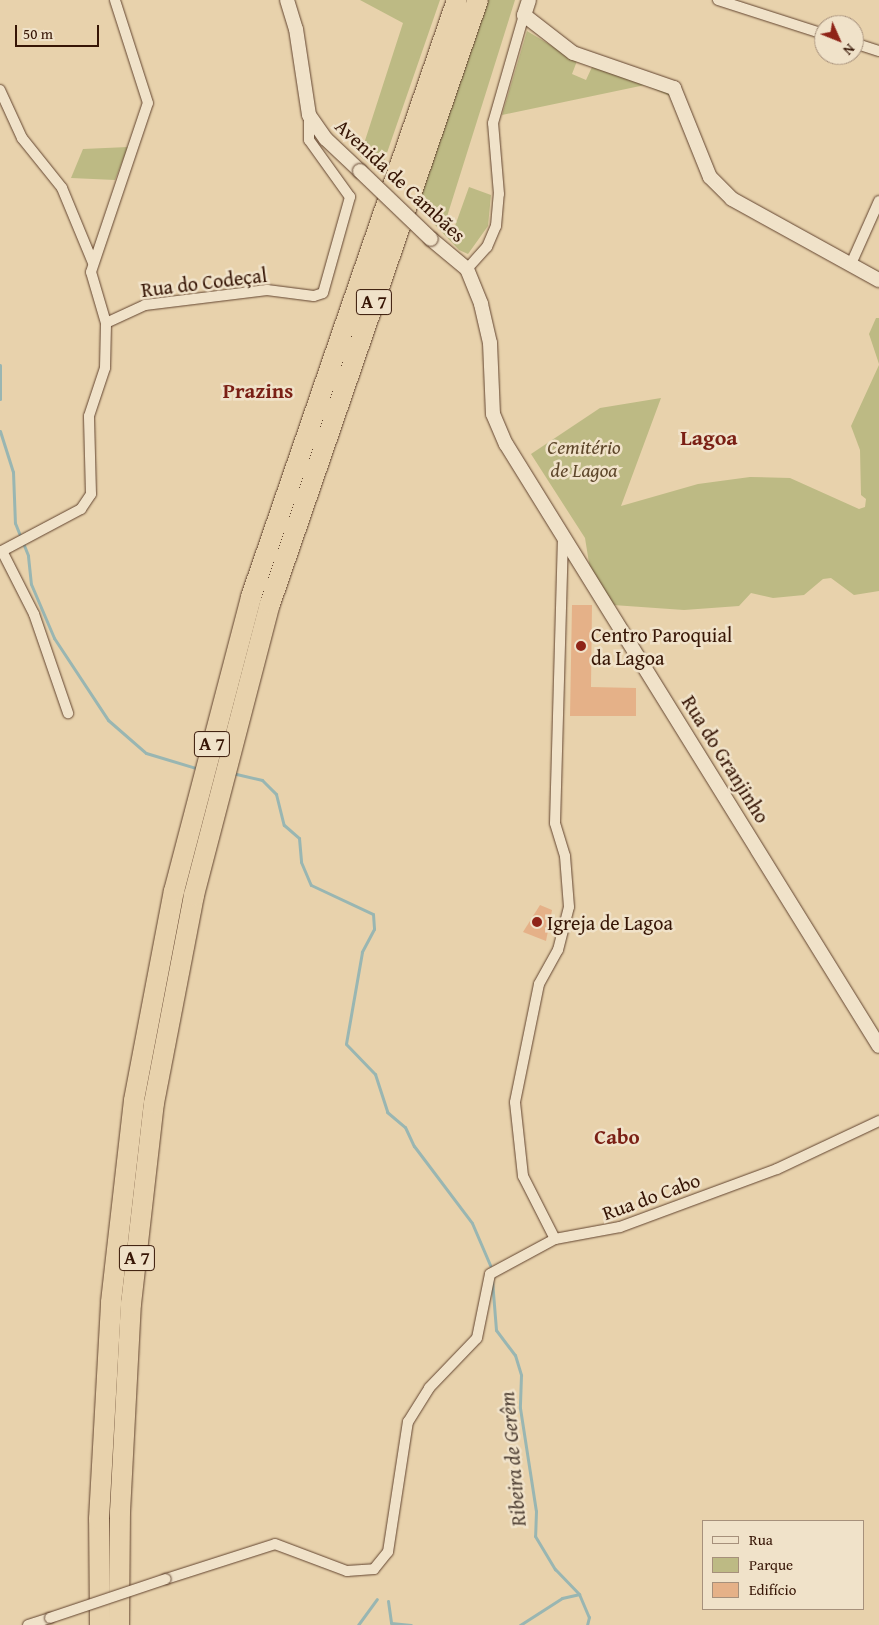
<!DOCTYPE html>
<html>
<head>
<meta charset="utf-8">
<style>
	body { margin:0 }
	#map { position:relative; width:879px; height:1625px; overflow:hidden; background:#e8d2ac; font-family:"Gentium Book Plus",serif }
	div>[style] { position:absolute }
	.green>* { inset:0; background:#bdba84 }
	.stream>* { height:3px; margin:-1.5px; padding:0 1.5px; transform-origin:1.5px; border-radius:1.5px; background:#99b6b2 }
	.building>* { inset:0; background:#e5b188 }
	.roads { filter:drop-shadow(0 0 1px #62442f) drop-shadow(0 0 1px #62442f) }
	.minor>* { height:10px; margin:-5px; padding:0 5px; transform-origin:5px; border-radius:5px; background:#f0e2c9 }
	.tertiary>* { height:14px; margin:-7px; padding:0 7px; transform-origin:7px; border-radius:7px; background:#f0e2c9 }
	.motorway>* { height:20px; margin:-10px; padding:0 10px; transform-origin:10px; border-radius:10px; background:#e8d2ac }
	.bridges { filter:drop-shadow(0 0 1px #62442f) drop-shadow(0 0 1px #62442f) }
	.minor-bridge>* { height:10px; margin:-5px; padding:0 5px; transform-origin:5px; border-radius:5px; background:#f0e2c9 }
	.tertiary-bridge>* { height:14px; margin:-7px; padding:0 7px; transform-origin:7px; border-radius:7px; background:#f0e2c9 }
	.dots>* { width:14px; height:14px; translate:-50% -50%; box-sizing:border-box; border:2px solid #f0e2c9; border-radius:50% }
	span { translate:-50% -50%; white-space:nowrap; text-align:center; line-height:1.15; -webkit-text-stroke:5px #f0e2c9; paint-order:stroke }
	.shield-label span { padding:1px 4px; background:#f0e2c9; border:1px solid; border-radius:4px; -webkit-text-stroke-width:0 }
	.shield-label { font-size:19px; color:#361505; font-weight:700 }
	.street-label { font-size:20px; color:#361505 }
	.park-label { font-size:20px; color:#5e472b; font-style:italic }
	.poi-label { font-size:20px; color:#361505 }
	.left { translate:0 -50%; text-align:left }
	.neighbourhood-label { font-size:21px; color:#7a1f14; font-weight:700 }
	.water-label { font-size:21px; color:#544539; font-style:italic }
	.quarter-label { font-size:22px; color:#7a1f14; font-weight:700 }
	.legend { position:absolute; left:702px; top:1520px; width:162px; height:90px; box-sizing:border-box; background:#f0e2c9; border:1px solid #a6907b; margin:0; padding:6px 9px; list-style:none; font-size:15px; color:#361505 }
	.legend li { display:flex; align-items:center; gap:10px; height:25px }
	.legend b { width:25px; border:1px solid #a6907b }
	.north { position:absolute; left:814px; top:15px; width:50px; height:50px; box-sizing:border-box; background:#f0e2c9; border:1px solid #a6907b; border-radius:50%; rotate:134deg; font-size:14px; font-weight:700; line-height:20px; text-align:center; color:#361505 }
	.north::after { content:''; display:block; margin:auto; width:18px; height:22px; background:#8f2418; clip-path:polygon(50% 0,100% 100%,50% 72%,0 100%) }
	.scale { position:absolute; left:15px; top:25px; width:84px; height:22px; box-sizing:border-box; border:2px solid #361505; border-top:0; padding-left:6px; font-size:15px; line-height:18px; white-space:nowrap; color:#361505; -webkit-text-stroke:4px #f0e2c9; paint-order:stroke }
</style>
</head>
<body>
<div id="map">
	<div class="green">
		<div style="clip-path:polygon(360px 0,440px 0,380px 173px,360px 156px,403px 23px)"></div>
		<div style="clip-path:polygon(488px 0,515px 0,445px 223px,455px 226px,469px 187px,491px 195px,488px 226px,468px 254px,459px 250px,417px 206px)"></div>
		<div style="clip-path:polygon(527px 31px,577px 61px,572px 74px,586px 80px,592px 67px,666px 88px,674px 98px,645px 85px,502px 115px)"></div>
		<div style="clip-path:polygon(128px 147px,115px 180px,71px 178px,83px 149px)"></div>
		<div style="clip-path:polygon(876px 318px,879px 318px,879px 364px,869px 334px)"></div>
		<div style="clip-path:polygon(879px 365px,879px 591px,854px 595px,831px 578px,823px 579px,804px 595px,773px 598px,751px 593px,739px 606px,684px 610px,613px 605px,590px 569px,585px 538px,531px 454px,600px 408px,661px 398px,621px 506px,698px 484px,750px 477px,790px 478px,859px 509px,865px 507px,866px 499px,861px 495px,860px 450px,851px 426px)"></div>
	</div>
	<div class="stream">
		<div style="left:0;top:365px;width:34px;rotate:90deg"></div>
		<div style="left:0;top:431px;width:43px;rotate:72.4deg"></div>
		<div style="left:13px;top:472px;width:51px;rotate:87.8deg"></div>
		<div style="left:15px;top:523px;width:35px;rotate:68deg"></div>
		<div style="left:28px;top:556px;width:28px;rotate:84deg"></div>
		<div style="left:31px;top:584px;width:59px;rotate:66.9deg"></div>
		<div style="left:54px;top:638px;width:98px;rotate:56.6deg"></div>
		<div style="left:108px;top:720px;width:50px;rotate:41deg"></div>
		<div style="left:146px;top:753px;width:55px;rotate:16.8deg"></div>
		<div style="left:232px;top:773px;width:31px;rotate:13deg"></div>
		<div style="left:262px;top:780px;width:20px;rotate:45deg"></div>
		<div style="left:276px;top:794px;width:32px;rotate:76deg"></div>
		<div style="left:284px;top:825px;width:20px;rotate:41deg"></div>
		<div style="left:299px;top:838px;width:24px;rotate:85deg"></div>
		<div style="left:301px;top:862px;width:25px;rotate:67deg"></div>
		<div style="left:311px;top:885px;width:68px;rotate:25.1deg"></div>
		<div style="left:373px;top:914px;width:15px;rotate:86deg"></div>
		<div style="left:374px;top:929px;width:26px;rotate:118deg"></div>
		<div style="left:362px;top:952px;width:93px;rotate:99.9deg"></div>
		<div style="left:346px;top:1044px;width:42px;rotate:46deg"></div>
		<div style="left:375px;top:1074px;width:40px;rotate:72deg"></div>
		<div style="left:387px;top:1112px;width:23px;rotate:40deg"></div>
		<div style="left:405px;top:1127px;width:21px;rotate:65deg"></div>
		<div style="left:414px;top:1146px;width:96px;rotate:53deg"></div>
		<div style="left:472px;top:1223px;width:46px;rotate:66.8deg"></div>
		<div style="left:492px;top:1280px;width:50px;rotate:85.4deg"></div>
		<div style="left:496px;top:1330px;width:31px;rotate:53deg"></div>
		<div style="left:515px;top:1355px;width:21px;rotate:73deg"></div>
		<div style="left:521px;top:1375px;width:33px;rotate:92deg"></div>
		<div style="left:520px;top:1408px;width:104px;rotate:81.2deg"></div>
		<div style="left:536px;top:1511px;width:25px;rotate:92deg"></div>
		<div style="left:535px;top:1536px;width:39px;rotate:59deg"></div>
		<div style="left:555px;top:1569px;width:35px;rotate:46deg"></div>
		<div style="left:579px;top:1594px;width:25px;rotate:67deg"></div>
		<div style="left:589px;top:1617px;width:8px;rotate:104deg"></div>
		<div style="left:388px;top:1601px;width:22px;rotate:82deg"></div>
		<div style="left:391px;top:1623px;width:20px;rotate:6deg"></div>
		<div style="left:358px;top:1625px;width:32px;rotate:-54deg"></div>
		<div style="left:520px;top:1625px;width:50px;rotate:-32.7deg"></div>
		<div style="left:562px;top:1598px;width:17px;rotate:-13deg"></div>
	</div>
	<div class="building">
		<div style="clip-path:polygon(572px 605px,592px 605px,591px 687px,636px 688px,636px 716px,570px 716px)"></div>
		<div style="clip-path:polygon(540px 905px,552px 910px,546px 941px,523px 932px)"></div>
	</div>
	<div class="roads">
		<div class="minor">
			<div style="left:718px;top:0;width:111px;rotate:17.8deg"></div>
			<div style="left:854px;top:43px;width:26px;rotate:18deg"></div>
			<div style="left:0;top:90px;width:53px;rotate:65.4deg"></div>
			<div style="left:22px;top:138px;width:64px;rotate:51.3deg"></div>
			<div style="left:62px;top:188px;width:81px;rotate:67.5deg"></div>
			<div style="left:851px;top:264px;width:69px;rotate:-66deg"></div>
			<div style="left:467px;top:269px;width:30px;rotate:-48deg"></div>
			<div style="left:487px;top:247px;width:23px;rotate:-67deg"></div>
			<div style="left:496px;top:226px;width:32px;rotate:-85deg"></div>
			<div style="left:499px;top:194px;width:71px;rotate:-94.8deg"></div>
			<div style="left:493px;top:123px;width:112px;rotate:-74deg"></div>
			<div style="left:106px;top:323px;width:43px;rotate:-24.8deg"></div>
			<div style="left:145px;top:305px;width:123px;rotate:-7deg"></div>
			<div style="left:267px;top:290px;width:47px;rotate:7.3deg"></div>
			<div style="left:314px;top:296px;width:9px;rotate:-18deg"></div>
			<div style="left:323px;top:293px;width:100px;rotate:-74.3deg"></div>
			<div style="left:350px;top:197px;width:70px;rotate:-125.7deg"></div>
			<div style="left:309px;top:140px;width:25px;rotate:-90deg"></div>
			<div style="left:2px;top:551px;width:71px;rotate:63.1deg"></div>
			<div style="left:34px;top:614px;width:105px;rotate:71deg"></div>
			<div style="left:0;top:552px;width:92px;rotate:-28deg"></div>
			<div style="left:81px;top:509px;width:18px;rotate:-56deg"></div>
			<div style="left:91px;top:494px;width:78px;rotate:-91.5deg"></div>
			<div style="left:89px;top:416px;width:51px;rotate:-71.6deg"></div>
			<div style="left:105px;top:368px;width:45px;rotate:-88.7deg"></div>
			<div style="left:106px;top:323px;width:53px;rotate:-106.4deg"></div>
			<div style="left:91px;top:272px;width:178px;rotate:-71.4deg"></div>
			<div style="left:148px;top:103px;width:108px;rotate:-107.8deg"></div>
			<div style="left:555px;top:1239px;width:71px;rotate:-116.9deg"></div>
			<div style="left:523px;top:1176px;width:74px;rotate:-96.2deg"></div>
			<div style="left:515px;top:1102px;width:120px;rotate:-78.5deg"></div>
			<div style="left:539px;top:984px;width:39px;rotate:-61deg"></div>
			<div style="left:558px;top:950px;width:44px;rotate:-75.7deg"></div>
			<div style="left:569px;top:907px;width:51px;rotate:-94.5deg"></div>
			<div style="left:565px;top:856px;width:34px;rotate:-107deg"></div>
			<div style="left:555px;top:823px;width:287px;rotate:-88.4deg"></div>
			<div style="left:166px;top:1579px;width:114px;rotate:-17.8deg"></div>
			<div style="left:275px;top:1544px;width:77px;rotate:20.6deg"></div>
			<div style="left:347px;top:1571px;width:27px;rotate:-4deg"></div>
			<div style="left:374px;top:1569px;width:22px;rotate:-51deg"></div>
			<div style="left:388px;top:1552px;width:132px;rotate:-81.3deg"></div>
			<div style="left:408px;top:1422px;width:40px;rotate:-58deg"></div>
			<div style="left:429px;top:1388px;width:69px;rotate:-46.2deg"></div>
			<div style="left:477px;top:1338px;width:65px;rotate:-78.5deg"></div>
			<div style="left:490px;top:1274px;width:74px;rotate:-28.3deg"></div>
			<div style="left:555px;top:1239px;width:66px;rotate:-10.5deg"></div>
			<div style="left:620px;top:1227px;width:167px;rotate:-20.3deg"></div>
			<div style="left:777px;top:1169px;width:113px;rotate:-25.2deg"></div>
			<div style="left:28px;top:1625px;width:23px;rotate:-18deg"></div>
		</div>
		<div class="tertiary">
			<div style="left:287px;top:0;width:30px;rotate:73deg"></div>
			<div style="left:296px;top:29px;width:87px;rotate:81.4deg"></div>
			<div style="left:309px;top:115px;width:29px;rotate:55deg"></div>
			<div style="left:326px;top:139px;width:47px;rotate:43.3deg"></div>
			<div style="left:529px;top:0;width:16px;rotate:108deg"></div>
			<div style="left:524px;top:15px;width:62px;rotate:37.8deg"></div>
			<div style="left:573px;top:53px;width:107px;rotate:19.1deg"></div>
			<div style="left:674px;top:88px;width:96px;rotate:68deg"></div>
			<div style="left:710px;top:177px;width:31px;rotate:45deg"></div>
			<div style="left:732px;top:199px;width:168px;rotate:28.9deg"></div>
			<div style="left:431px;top:239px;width:47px;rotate:39.8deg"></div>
			<div style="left:467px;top:269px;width:38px;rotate:68deg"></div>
			<div style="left:481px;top:304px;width:40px;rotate:77deg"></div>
			<div style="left:490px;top:343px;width:71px;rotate:87.6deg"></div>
			<div style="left:493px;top:414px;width:33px;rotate:67deg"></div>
			<div style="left:506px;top:444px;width:708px;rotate:58.22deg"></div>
		</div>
		<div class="motorway">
			<div style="left:100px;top:1625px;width:106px;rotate:-90.5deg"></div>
			<div style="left:99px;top:1519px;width:217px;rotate:-86.8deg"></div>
			<div style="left:111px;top:1302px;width:203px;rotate:-83.5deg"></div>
			<div style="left:134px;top:1100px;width:213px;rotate:-79.2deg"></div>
			<div style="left:174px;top:891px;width:304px;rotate:-75.3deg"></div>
			<div style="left:251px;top:597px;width:632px;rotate:-70.96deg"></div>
			<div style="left:119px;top:1625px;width:113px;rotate:-89.5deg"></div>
			<div style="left:120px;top:1512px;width:208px;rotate:-87deg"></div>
			<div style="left:131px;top:1304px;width:202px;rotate:-83.5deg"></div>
			<div style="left:154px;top:1103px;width:212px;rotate:-79.1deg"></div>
			<div style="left:194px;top:895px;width:301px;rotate:-75.4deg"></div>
			<div style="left:270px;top:604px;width:639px;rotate:-71deg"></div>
		</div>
	</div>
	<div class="bridges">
		<div class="minor-bridge">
			<div style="left:50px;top:1618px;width:122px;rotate:-18.6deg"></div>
		</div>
		<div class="tertiary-bridge">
			<div style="left:360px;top:171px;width:98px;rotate:43.8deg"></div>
		</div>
	</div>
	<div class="dots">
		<div style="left:581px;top:646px;background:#8f2418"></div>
		<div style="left:537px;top:922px;background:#8f2418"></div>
	</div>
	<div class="shield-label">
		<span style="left:374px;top:302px">A 7</span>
		<span style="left:212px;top:744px">A 7</span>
		<span style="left:137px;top:1258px">A 7</span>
	</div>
	<div class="street-label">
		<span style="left:401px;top:180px;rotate:43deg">Avenida de Cambães</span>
		<span style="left:204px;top:282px;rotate:-7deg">Rua do Codeçal</span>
		<span style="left:726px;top:759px;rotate:58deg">Rua do Granjinho</span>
		<span style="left:651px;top:1196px;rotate:-20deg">Rua do Cabo</span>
	</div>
	<div class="park-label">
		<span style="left:584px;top:458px">Cemitério<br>de Lagoa</span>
	</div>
	<div class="poi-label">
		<span class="left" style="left:591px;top:646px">Centro Paroquial<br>da Lagoa</span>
		<span class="left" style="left:547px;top:922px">Igreja de Lagoa</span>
	</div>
	<div class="neighbourhood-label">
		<span style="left:258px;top:391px">Prazins</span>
		<span style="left:617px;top:1137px">Cabo</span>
	</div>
	<div class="water-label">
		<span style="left:513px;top:1459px;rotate:-95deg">Ribeira de Gerêm</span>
	</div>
	<div class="quarter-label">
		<span style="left:709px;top:438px">Lagoa</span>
	</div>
	<ul class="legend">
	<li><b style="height:6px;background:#f0e2c9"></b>Rua</li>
	<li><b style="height:14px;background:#bdba84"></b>Parque</li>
	<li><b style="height:14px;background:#e5b188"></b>Edifício</li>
	</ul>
	<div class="north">N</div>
	<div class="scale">50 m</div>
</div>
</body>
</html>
